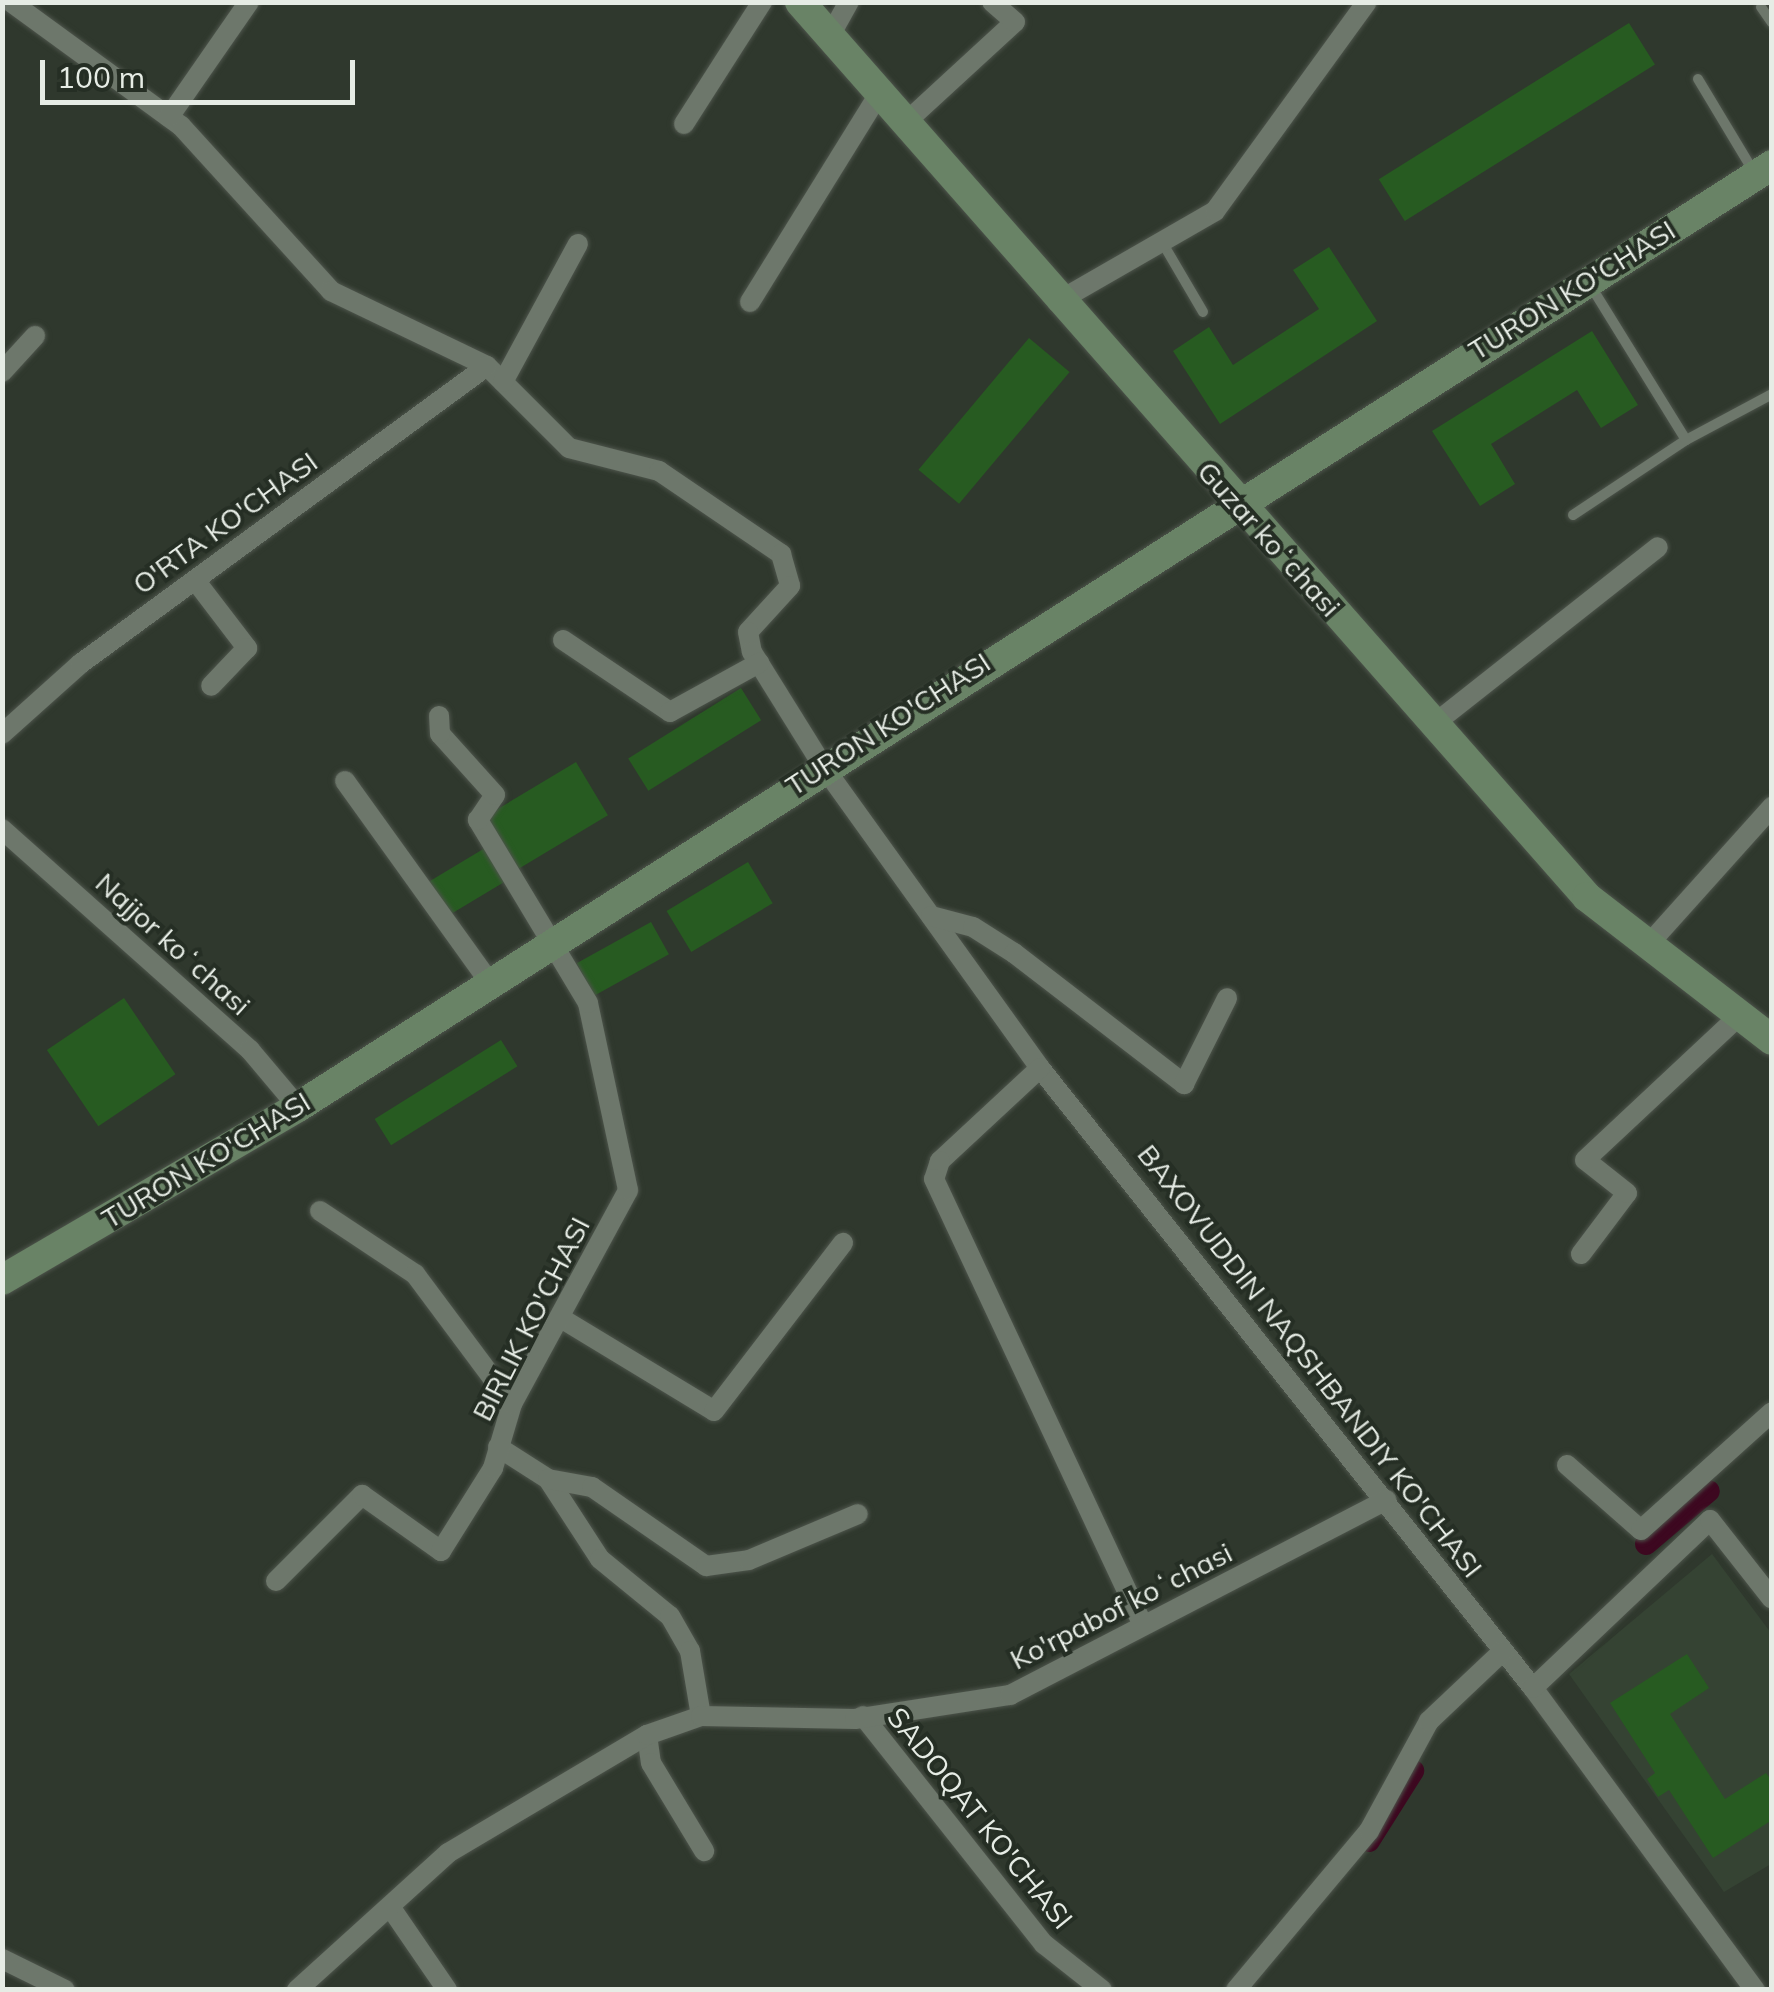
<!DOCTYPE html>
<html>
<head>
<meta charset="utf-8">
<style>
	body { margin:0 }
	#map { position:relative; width:1774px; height:1992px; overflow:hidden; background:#2f382d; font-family:Mulish,sans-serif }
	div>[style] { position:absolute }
	.built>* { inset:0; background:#354333 }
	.canal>* { height:22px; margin:-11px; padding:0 11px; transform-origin:11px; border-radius:11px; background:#3d0820 }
	.building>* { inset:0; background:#275b21; transform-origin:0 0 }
	.roads { filter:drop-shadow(0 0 2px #4d544b) drop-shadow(0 0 2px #4d544b) }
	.service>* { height:10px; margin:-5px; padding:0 5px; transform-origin:5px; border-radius:5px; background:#6d776b }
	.minor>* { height:20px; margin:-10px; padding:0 10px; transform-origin:10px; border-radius:10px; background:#6d776b }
	.secondary>* { height:30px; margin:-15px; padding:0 15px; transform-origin:15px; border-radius:15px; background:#698366 }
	span { translate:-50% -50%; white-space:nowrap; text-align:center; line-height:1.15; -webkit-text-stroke:8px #252e24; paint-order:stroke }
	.street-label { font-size:28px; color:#e6ece5 }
	.frame { position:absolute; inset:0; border:5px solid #e6ece5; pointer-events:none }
	.scale { position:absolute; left:40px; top:60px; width:315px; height:45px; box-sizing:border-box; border:5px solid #e6ece5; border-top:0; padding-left:12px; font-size:30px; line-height:35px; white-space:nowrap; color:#e6ece5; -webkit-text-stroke:8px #252e24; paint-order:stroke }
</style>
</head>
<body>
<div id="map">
	<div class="built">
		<div style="clip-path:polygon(1712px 1554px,1771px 1633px,1771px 1864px,1724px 1892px,1569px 1674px)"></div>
	</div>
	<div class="canal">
		<div style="left:1646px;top:1544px;width:82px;rotate:-40.1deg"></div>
		<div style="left:1369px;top:1841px;width:83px;rotate:-57.8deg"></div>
	</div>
	<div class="building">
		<div style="left:1629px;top:23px;width:49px;height:295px;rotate:58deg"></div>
		<div style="clip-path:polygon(1329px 247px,1377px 321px,1220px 424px,1173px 351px,1209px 327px,1233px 365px,1319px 309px,1293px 270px)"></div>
		<div style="clip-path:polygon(1592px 331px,1638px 405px,1601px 428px,1577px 390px,1491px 444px,1515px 484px,1480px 506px,1432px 431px)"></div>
		<div style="left:1029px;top:338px;width:53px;height:172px;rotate:40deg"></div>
		<div style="left:741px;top:688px;width:38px;height:133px;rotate:58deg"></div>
		<div style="left:576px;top:762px;width:62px;height:108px;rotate:59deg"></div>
		<div style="left:485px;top:848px;width:39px;height:70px;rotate:59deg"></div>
		<div style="left:748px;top:862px;width:48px;height:95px;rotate:59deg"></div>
		<div style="left:651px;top:922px;width:37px;height:85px;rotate:61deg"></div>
		<div style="left:124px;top:998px;width:92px;height:93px;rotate:56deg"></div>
		<div style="left:501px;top:1040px;width:31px;height:149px;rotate:58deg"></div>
		<div style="clip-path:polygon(1687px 1654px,1709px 1688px,1670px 1714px,1725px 1799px,1766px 1773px,1772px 1781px,1772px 1820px,1713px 1858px,1669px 1790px,1658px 1797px,1647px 1779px,1655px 1773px,1610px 1703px)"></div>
	</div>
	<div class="roads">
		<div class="service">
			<div style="left:1761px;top:7px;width:19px;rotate:55deg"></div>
			<div style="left:1698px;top:79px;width:111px;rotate:59deg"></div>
			<div style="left:1162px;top:242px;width:81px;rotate:59.6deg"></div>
			<div style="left:1686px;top:440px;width:98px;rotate:-28.1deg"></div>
			<div style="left:1573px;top:515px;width:136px;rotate:-33.6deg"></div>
			<div style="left:1686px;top:440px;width:181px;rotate:-121.7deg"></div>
		</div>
		<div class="minor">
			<div style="left:11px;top:2px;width:210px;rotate:36.1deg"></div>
			<div style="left:181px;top:126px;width:223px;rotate:47.7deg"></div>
			<div style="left:331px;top:291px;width:173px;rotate:25.7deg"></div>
			<div style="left:487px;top:366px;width:116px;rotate:45deg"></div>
			<div style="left:569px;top:448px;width:93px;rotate:14.3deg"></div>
			<div style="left:659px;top:471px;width:148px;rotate:34.2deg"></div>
			<div style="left:781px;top:554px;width:33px;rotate:74deg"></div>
			<div style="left:790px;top:586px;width:62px;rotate:132.4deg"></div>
			<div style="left:748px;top:632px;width:20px;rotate:79deg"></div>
			<div style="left:752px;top:652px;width:134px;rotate:58.1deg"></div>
			<div style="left:823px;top:766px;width:372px;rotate:54.3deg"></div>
			<div style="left:1040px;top:1068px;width:792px;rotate:51.51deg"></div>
			<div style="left:1533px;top:1688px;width:375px;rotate:53.7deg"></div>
			<div style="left:831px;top:34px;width:37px;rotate:-61deg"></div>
			<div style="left:169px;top:117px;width:140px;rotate:-55.2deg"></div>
			<div style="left:905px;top:123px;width:149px;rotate:-42.6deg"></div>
			<div style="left:1015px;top:22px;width:30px;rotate:-139deg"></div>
			<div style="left:684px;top:124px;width:145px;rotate:-57.4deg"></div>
			<div style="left:750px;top:302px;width:247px;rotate:-58.2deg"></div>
			<div style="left:1057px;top:302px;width:182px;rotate:-29.9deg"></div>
			<div style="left:1215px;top:211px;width:258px;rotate:-54deg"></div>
			<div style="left:2px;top:372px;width:49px;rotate:-47.5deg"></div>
			<div style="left:503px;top:382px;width:157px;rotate:-61.5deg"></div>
			<div style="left:195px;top:580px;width:86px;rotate:52.6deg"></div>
			<div style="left:247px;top:648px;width:52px;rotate:133.5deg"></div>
			<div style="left:563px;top:640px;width:129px;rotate:33.9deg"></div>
			<div style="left:670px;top:712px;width:102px;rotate:-28.8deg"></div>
			<div style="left:1434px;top:724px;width:285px;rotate:-38.3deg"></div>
			<div style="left:2px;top:734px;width:105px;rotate:-41.9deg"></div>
			<div style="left:80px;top:664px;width:504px;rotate:-36.21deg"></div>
			<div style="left:345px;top:781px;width:249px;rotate:54.3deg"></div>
			<div style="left:2px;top:829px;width:332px;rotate:41.7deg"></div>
			<div style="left:250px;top:1050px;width:75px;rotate:49.9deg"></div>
			<div style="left:931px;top:916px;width:43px;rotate:14.7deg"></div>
			<div style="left:973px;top:927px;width:49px;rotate:32.4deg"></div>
			<div style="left:1014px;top:953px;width:215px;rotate:37.6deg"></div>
			<div style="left:1184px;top:1084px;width:96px;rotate:-63.4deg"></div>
			<div style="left:1648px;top:945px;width:186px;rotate:-48.1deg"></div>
			<div style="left:1040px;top:1068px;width:137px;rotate:137.1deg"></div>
			<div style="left:940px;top:1161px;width:19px;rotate:108deg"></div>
			<div style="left:934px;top:1179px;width:493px;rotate:64.9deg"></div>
			<div style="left:320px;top:1211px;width:114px;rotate:33.6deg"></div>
			<div style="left:415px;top:1274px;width:162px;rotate:53.3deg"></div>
			<div style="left:1581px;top:1254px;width:76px;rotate:-53deg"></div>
			<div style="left:1627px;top:1193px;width:53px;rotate:-141.8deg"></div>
			<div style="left:1585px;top:1160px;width:211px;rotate:-43.1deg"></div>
			<div style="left:564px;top:1320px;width:175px;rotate:31.2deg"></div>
			<div style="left:714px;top:1411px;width:212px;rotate:-52.5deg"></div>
			<div style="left:498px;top:1447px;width:59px;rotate:32.6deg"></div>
			<div style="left:548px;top:1479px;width:95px;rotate:57deg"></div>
			<div style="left:600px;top:1559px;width:90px;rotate:39.2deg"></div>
			<div style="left:670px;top:1616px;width:40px;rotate:60.3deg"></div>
			<div style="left:690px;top:1651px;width:66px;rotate:80.4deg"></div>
			<div style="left:1567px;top:1465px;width:98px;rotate:41.3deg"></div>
			<div style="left:1641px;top:1530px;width:176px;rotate:-42deg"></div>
			<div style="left:548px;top:1479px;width:45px;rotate:10.3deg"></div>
			<div style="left:592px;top:1487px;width:139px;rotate:34.7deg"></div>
			<div style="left:706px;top:1566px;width:43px;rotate:-7.9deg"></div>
			<div style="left:749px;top:1560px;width:118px;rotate:-22.9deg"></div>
			<div style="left:276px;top:1581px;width:122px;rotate:-45deg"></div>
			<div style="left:362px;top:1495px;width:97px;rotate:35.3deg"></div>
			<div style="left:441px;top:1551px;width:98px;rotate:-57.9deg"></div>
			<div style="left:493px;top:1468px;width:67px;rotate:-73.5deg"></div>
			<div style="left:512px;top:1404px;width:243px;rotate:-61.5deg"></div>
			<div style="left:628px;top:1190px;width:191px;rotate:-102.1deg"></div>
			<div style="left:588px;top:1003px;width:214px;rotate:-121deg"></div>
			<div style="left:478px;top:820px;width:30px;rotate:-56deg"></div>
			<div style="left:495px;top:795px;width:82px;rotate:-132deg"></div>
			<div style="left:440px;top:734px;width:18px;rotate:-93deg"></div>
			<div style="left:1533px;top:1688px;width:244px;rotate:-43.5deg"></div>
			<div style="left:1710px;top:1520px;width:100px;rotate:51.9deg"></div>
			<div style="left:863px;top:1716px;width:291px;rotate:51.6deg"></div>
			<div style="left:1044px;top:1944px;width:74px;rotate:38.4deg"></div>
			<div style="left:647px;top:1735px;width:28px;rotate:82deg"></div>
			<div style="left:651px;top:1763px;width:103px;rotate:58.9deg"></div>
			<div style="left:393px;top:1911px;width:96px;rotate:55.6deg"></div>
			<div style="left:2px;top:1959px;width:70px;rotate:26.2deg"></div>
			<div style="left:297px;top:1990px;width:204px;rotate:-42.2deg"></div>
			<div style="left:448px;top:1853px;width:231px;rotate:-30.7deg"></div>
			<div style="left:647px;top:1735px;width:57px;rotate:-19.4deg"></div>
			<div style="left:701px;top:1716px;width:154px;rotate:1.1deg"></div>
			<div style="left:855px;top:1719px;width:157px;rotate:-8.8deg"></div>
			<div style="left:1010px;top:1695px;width:424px;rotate:-27.4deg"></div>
			<div style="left:1236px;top:1990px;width:207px;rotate:-50.1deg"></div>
			<div style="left:1369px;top:1831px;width:125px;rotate:-61.4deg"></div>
			<div style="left:1429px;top:1721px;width:102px;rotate:-43.4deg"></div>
		</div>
		<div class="secondary">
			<div style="left:800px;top:2px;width:1192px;rotate:48.67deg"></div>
			<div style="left:1587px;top:897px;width:234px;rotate:37.7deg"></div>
			<div style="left:2px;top:1280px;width:343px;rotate:-30.3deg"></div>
			<div style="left:298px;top:1107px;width:1749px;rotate:-32.58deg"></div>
		</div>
	</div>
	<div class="street-label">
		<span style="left:1572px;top:290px;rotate:-32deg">TURON KO'CHASI</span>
		<span style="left:225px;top:523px;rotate:-36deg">O'RTA KO'CHASI</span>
		<span style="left:1269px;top:539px;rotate:48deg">Guzar koʻchasi</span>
		<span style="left:888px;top:724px;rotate:-33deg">TURON KO'CHASI</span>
		<span style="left:173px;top:944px;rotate:42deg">Najjor koʻchasi</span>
		<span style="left:206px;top:1160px;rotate:-31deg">TURON KO'CHASI</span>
		<span style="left:531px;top:1319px;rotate:-63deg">BIRLIK KO'CHASI</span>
		<span style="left:1310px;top:1361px;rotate:52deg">BAXOVUDDIN NAQSHBANDIY KO'CHASI</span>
		<span style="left:1121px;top:1606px;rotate:-27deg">Ko'rpabof koʻchasi</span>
		<span style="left:980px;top:1818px;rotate:51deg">SADOQAT KO'CHASI</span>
	</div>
	<div class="frame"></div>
	<div class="scale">100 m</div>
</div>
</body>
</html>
